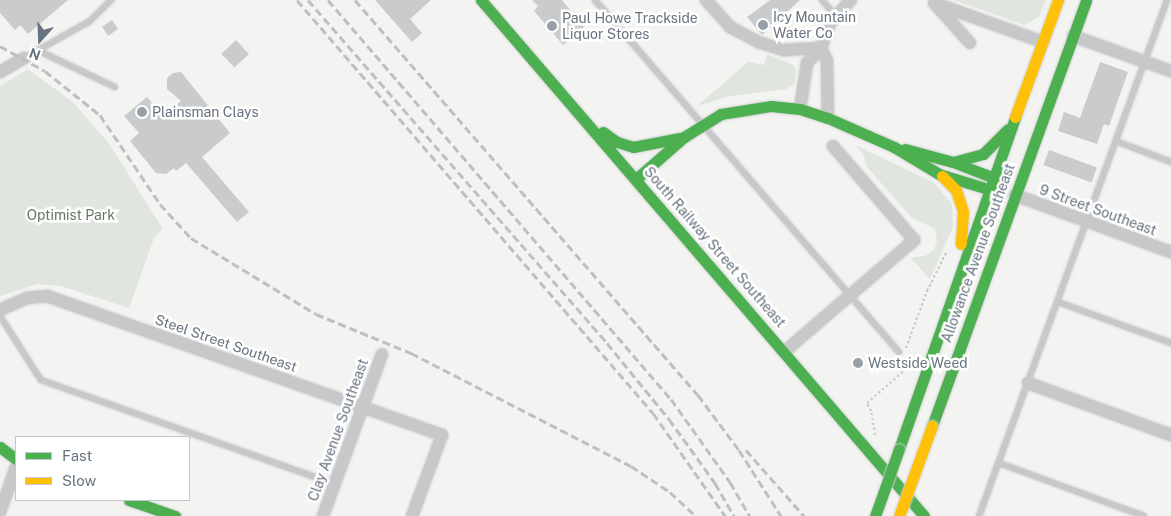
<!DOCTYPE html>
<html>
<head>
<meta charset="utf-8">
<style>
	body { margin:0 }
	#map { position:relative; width:1171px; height:516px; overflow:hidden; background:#f3f3f2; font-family:"Public Sans",sans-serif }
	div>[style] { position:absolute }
	.green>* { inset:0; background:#e1e5e0 }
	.building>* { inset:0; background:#cacbcc; transform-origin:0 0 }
	.path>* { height:2px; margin-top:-1px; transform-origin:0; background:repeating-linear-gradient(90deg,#c5c6c7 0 2.5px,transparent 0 5px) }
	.roads { filter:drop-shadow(0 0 1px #d0d1d1) drop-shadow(0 0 1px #d0d1d1) }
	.lane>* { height:6px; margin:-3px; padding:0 3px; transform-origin:3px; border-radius:3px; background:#c8c8ca }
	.street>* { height:12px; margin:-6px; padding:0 6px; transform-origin:6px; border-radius:6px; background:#c8c8ca }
	.fast>* { height:11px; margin:-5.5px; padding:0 5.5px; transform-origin:5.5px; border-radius:5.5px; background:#4caf50 }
	.slow>* { height:11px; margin:-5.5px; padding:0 5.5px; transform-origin:5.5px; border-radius:5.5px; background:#ffc107 }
	.rail>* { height:3px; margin-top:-1.5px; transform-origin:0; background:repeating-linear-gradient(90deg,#bebfc0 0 8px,transparent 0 12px) }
	.bridges { filter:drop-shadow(0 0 1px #d0d1d1) drop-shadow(0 0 1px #d0d1d1) }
	.fast-bridge>* { height:11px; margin:-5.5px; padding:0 5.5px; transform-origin:5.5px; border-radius:5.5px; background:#4caf50 }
	.slow-bridge>* { height:11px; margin:-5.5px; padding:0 5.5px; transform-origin:5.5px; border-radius:5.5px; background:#ffc107 }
	.dots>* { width:14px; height:14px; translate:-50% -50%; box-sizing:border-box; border:2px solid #fff; border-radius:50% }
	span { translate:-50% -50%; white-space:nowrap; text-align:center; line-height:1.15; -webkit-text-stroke:5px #fff; paint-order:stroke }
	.poi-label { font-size:14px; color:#66727f }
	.left { translate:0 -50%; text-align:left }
	.street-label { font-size:14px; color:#66727f }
	.park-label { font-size:14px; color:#677764 }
	.legend { position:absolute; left:15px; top:436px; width:175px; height:65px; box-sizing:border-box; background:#fff; border:1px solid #c2c7cc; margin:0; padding:6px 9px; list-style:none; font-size:15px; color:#66727f }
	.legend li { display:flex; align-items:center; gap:10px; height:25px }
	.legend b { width:25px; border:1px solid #c2c7cc }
	.north { position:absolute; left:15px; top:15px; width:50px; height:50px; -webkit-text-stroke:4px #fff; paint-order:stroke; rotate:200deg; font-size:14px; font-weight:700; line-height:20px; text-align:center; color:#66727f }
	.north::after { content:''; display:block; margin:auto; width:18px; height:22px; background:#66727f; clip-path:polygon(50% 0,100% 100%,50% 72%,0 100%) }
</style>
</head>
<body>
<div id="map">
	<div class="green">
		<div style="clip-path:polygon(954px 0,1046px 0,1039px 17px,1024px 25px)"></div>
		<div style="clip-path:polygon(767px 54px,793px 65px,796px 71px,794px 85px,786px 89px,730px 96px,697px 106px,748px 62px,764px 65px)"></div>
		<div style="clip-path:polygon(28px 69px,74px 103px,110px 145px,163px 229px,154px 238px,129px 308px,61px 286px,37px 284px,0 296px,0 86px)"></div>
		<div style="clip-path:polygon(855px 145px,933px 182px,952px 204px,953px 227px,930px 279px,911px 258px,925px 256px,934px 250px,937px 241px,935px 229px,911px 217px,867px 167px,863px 154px)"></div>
	</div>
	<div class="building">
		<div style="clip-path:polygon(0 0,68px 0,28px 34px,20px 25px,15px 30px,0 13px)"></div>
		<div style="clip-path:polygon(375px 0,431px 0,410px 19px,422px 33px,412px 42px)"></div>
		<div style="clip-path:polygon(532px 0,562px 0,584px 27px,563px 45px,534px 11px,538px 6px)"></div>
		<div style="clip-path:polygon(770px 0,800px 0,762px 35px,747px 17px)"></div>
		<div style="left:112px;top:20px;width:11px;height:12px;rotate:56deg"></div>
		<div style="left:236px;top:40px;width:19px;height:20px;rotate:47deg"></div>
		<div style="clip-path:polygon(1100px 62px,1128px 72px,1109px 126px,1104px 124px,1097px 144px,1058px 131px,1064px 112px,1080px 118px)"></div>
		<div style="clip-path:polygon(181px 72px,230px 133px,202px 157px,249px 212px,237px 222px,186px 163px,176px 171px,174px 168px,166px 174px,156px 173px,130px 141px,139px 133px,124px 116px,147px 97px,163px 116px,181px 101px,167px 89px,167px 78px,173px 73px)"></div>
		<div style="left:1049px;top:150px;width:51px;height:16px;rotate:20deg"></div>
	</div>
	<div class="path">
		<div style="left:906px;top:348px;width:61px;rotate:-69.8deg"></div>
		<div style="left:927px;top:291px;width:45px;rotate:-63.4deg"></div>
		<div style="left:875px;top:435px;width:24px;rotate:-99deg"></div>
		<div style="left:871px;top:411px;width:9px;rotate:-117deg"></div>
		<div style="left:867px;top:403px;width:50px;rotate:-41deg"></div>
		<div style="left:905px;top:370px;width:13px;rotate:-90deg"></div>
	</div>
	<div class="roads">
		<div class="lane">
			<div style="left:595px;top:0;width:465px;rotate:49.2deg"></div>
			<div style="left:822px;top:0;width:20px;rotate:49deg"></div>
			<div style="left:37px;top:50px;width:86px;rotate:25.4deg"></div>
			<div style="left:24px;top:58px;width:76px;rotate:-29.3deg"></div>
			<div style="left:90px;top:21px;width:30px;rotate:-45deg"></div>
			<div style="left:1116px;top:141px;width:59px;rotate:20.9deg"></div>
			<div style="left:1058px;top:302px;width:120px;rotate:19.9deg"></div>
			<div style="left:0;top:316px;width:76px;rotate:57.4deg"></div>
			<div style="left:41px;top:380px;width:311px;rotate:19.5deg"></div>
			<div style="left:999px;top:463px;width:154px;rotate:20.1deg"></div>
			<div style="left:979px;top:516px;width:549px;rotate:-69.98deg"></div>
		</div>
		<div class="street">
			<div style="left:706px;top:0;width:36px;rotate:48deg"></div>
			<div style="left:730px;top:27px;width:32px;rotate:28deg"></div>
			<div style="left:758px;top:42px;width:28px;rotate:17deg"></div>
			<div style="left:785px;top:50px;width:36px;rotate:-3deg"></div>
			<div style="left:934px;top:3px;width:116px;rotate:19.7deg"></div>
			<div style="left:935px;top:4px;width:52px;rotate:48.1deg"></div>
			<div style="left:1073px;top:36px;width:104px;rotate:19.7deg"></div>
			<div style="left:821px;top:48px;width:14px;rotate:65deg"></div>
			<div style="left:827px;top:61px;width:57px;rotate:89deg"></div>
			<div style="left:0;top:72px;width:28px;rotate:-30deg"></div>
			<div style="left:800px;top:109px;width:47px;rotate:-81.3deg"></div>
			<div style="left:807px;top:63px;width:21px;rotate:-47deg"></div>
			<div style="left:821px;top:48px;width:27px;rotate:-70deg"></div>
			<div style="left:830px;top:23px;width:31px;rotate:-48deg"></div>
			<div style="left:1015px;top:195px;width:166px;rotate:20.1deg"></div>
			<div style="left:0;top:310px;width:30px;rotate:-24deg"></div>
			<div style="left:27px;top:298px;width:20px;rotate:-6deg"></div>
			<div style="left:47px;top:296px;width:419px;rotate:19.4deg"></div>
			<div style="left:442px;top:435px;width:86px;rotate:110.3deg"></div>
			<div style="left:784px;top:352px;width:172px;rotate:-40.7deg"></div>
			<div style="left:914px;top:240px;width:124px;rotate:-130.8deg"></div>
			<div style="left:1028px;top:383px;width:152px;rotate:20deg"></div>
			<div style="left:0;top:512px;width:48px;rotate:-70.4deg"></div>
			<div style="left:323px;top:516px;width:172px;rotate:-70deg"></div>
		</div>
		<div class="fast">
			<div style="left:481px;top:0;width:680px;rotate:49.35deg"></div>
			<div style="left:603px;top:132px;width:17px;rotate:36deg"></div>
			<div style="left:617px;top:142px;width:17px;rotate:17deg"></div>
			<div style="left:633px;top:147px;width:48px;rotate:-10.8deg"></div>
			<div style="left:905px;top:149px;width:50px;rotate:15.2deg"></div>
			<div style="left:953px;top:162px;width:44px;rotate:21.3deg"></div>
			<div style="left:994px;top:178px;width:11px;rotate:38deg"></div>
			<div style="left:953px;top:162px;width:31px;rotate:-15deg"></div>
			<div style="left:983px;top:154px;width:35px;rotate:-45deg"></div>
			<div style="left:636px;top:179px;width:64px;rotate:-41.2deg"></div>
			<div style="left:684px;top:137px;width:44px;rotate:-31.9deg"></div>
			<div style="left:721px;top:114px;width:51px;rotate:-9.1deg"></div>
			<div style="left:771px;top:106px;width:29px;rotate:6deg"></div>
			<div style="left:800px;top:109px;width:29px;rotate:18deg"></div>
			<div style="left:828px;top:118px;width:72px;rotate:23.7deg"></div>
			<div style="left:894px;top:147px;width:52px;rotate:31deg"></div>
			<div style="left:939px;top:174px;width:65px;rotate:17deg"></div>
			<div style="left:932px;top:426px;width:453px;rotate:-70.1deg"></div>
			<div style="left:0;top:447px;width:20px;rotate:37deg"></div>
			<div style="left:899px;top:449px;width:352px;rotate:-70.7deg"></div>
			<div style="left:129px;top:500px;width:49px;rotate:19.2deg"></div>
		</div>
		<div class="slow">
			<div style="left:1015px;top:117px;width:125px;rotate:-69.8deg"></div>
			<div style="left:942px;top:176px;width:20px;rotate:45deg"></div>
			<div style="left:956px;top:190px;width:23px;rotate:72deg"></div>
			<div style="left:963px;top:212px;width:32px;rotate:94deg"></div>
		</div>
	</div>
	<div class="rail">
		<div style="left:297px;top:0;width:545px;rotate:49.24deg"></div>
		<div style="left:653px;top:413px;width:126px;rotate:55deg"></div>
		<div style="left:308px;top:0;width:455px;rotate:48.9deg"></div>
		<div style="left:607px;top:343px;width:98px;rotate:50.8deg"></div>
		<div style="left:669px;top:419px;width:79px;rotate:54.3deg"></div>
		<div style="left:715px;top:483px;width:38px;rotate:60deg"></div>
		<div style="left:328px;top:0;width:526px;rotate:49.32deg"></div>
		<div style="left:671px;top:399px;width:102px;rotate:54.6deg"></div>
		<div style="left:730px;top:482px;width:39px;rotate:60deg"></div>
		<div style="left:355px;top:0;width:523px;rotate:49.03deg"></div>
		<div style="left:698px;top:395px;width:69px;rotate:53.3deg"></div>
		<div style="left:739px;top:450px;width:78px;rotate:57.5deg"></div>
		<div style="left:0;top:46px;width:51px;rotate:29.1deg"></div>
		<div style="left:45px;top:71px;width:70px;rotate:38.7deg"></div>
		<div style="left:100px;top:115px;width:107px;rotate:56deg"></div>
		<div style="left:160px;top:204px;width:46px;rotate:47.6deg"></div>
		<div style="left:191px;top:238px;width:146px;rotate:31.3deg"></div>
		<div style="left:316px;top:314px;width:103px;rotate:22.3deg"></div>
		<div style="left:411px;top:353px;width:247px;rotate:27.2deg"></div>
		<div style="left:631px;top:466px;width:47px;rotate:33.7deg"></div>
		<div style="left:670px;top:492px;width:35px;rotate:43deg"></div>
		<div style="left:746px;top:450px;width:88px;rotate:48.7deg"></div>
	</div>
	<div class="bridges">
		<div class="fast-bridge">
			<div style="left:875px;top:516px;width:71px;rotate:-70.3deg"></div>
		</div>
		<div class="slow-bridge">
			<div style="left:899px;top:516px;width:96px;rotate:-69.9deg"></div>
		</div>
	</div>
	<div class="dots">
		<div style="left:763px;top:25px;background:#979fa7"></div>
		<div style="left:552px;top:26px;background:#979fa7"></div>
		<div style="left:142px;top:112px;background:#979fa7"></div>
		<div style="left:858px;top:363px;background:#979fa7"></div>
	</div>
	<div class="poi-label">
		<span class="left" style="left:773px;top:25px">Icy Mountain<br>Water Co</span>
		<span class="left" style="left:562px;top:26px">Paul Howe Trackside<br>Liquor Stores</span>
		<span class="left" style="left:152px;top:112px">Plainsman Clays</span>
		<span class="left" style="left:868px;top:363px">Westside Weed</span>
	</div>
	<div class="street-label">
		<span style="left:1098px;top:210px;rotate:20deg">9 Street Southeast</span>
		<span style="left:715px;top:247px;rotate:49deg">South Railway Street Southeast</span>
		<span style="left:978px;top:253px;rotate:-70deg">Allowance Avenue Southeast</span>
		<span style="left:226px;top:343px;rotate:19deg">Steel Street Southeast</span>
		<span style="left:338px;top:430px;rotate:-70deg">Clay Avenue Southeast</span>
	</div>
	<div class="park-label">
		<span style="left:71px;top:215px">Optimist Park</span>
	</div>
	<ul class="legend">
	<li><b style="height:6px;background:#4caf50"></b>Fast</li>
	<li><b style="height:6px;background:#ffc107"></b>Slow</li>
	</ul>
	<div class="north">N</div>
</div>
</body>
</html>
